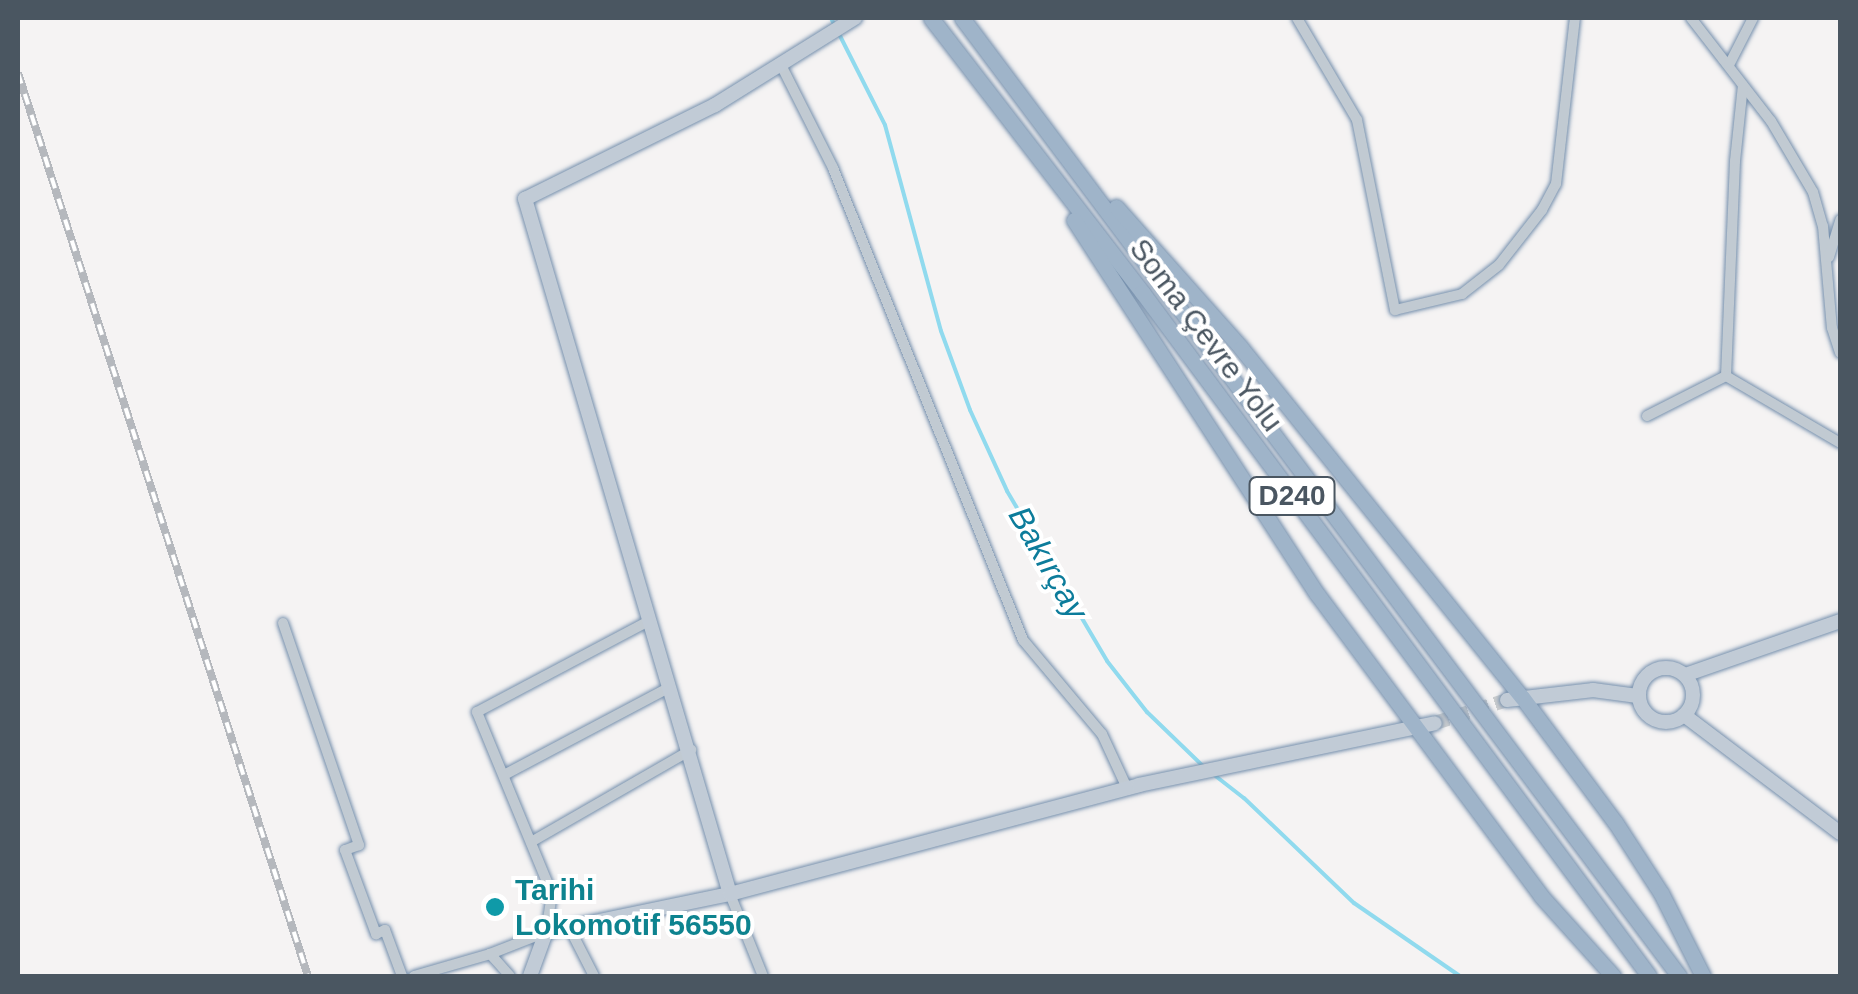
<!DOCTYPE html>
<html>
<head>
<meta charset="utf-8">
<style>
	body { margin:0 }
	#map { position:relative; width:1858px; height:994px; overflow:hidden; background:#f5f3f3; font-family:Arial,sans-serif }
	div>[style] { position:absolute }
	.stream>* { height:4px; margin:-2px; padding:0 2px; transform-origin:2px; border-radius:2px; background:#90daee }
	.secondary-tunnel>* { height:14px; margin-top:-7px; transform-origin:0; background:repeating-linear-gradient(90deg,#caccce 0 14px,transparent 0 21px) }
	.roads { filter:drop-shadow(0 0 2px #7690ad) drop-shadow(0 0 2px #7690ad) }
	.minor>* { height:10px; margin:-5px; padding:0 5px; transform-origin:5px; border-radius:5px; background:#c1cad2 }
	.secondary>* { height:14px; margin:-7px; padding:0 7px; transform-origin:7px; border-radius:7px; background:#c1cbd6 }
	.secondary>.ring { margin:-7px; padding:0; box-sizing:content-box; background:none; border:14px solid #c1cbd6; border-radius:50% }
	.trunk>* { height:15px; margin:-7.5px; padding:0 7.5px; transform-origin:7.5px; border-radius:7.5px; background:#9fb4c9 }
	.rail>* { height:8px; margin-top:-4px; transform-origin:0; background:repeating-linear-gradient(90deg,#fff 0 11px,#b5b8bd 0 22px); box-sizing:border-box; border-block:2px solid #b5b8bd }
	.dots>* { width:28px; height:28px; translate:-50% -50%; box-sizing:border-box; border:5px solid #fff; border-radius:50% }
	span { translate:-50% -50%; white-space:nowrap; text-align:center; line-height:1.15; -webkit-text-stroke:8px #fff; paint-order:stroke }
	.shield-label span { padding:2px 8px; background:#fff; border:2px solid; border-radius:8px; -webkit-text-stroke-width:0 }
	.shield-label { font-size:28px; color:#4a5661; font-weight:700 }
	.street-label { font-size:30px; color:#4a5661 }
	.culture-label { font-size:30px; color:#0d838f; font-weight:700 }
	.left { translate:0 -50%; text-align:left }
	.water-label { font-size:32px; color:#0c7c9b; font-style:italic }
	.frame { position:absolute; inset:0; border:20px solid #4a5661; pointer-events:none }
</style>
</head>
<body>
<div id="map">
	<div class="stream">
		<div style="left:831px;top:18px;width:120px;rotate:63.2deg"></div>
		<div style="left:885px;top:125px;width:213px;rotate:74.8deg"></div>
		<div style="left:941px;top:331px;width:84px;rotate:69.8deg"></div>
		<div style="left:970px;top:410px;width:89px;rotate:65.4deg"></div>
		<div style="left:1007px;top:491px;width:197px;rotate:59.5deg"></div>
		<div style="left:1107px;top:661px;width:65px;rotate:51.9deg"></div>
		<div style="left:1147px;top:712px;width:81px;rotate:44deg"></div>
		<div style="left:1213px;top:774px;width:39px;rotate:38deg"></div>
		<div style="left:1244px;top:798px;width:152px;rotate:43.7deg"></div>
		<div style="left:1354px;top:903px;width:129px;rotate:34.6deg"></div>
	</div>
	<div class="secondary-tunnel">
		<div style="left:1435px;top:723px;width:76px;rotate:-17.7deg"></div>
	</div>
	<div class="roads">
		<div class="minor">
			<div style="left:1297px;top:18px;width:118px;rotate:59.5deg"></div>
			<div style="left:1357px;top:120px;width:194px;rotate:78.7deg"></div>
			<div style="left:1395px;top:310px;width:69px;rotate:-13.4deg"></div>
			<div style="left:1462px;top:294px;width:47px;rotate:-38.1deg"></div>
			<div style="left:1499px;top:265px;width:70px;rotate:-52deg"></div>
			<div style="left:1542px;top:210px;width:30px;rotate:-62deg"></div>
			<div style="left:1556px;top:184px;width:167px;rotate:-83.5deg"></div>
			<div style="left:1691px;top:18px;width:130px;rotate:52.2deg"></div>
			<div style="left:1771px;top:121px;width:82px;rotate:59.4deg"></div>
			<div style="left:1813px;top:192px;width:35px;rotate:74deg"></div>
			<div style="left:1823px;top:226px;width:102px;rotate:85deg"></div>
			<div style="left:1832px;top:328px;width:26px;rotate:72deg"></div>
			<div style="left:781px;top:65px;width:115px;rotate:63.2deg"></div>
			<div style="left:833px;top:168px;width:509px;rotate:68.07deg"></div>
			<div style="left:1023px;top:640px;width:123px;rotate:50deg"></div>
			<div style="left:1102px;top:734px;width:60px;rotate:65.2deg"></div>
			<div style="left:1729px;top:65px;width:53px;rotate:-62.9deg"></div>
			<div style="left:1829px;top:257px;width:39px;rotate:-73deg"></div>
			<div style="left:1726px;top:376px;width:215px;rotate:-87.6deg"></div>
			<div style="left:1735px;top:161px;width:76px;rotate:-84deg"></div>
			<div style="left:1647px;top:416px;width:89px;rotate:-26.9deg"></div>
			<div style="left:1726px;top:376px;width:132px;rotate:30.4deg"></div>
			<div style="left:283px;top:623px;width:235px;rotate:71.1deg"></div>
			<div style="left:359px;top:845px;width:15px;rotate:160deg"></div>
			<div style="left:345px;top:850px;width:90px;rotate:69.7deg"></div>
			<div style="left:376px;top:934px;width:10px;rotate:-24deg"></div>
			<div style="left:385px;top:930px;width:49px;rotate:69.7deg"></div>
			<div style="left:504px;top:775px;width:188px;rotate:-27.9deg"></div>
			<div style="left:531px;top:842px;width:185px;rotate:-29.9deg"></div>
			<div style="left:730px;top:894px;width:88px;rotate:68.1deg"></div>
			<div style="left:570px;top:929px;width:53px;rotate:62.9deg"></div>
			<div style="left:414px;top:976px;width:79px;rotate:-16.1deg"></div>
			<div style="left:510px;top:976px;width:30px;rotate:-132deg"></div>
			<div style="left:490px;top:954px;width:60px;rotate:-21.4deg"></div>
			<div style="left:546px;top:932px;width:38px;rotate:-81deg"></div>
			<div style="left:552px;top:894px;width:197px;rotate:-112.4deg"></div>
			<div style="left:477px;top:712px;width:195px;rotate:-27.9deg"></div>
		</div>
		<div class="secondary">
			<div class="ring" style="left:1639px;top:668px;width:40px;height:40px"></div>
			<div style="left:1685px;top:675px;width:164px;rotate:-19.2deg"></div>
			<div style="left:1507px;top:700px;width:87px;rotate:-6.6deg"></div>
			<div style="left:1593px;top:690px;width:45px;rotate:7.6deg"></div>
			<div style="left:1684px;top:715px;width:196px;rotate:37.1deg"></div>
			<div style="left:730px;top:894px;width:725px;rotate:-106.43deg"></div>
			<div style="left:525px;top:199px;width:212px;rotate:-26.3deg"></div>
			<div style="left:715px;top:105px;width:165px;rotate:-31.9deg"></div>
			<div style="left:530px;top:976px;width:47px;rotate:-70deg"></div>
			<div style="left:546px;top:932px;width:188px;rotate:-11.7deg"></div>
			<div style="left:730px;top:894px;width:423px;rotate:-14.9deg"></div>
			<div style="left:1139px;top:785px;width:302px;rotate:-11.8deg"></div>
		</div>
		<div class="trunk">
			<div style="left:931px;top:18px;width:346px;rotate:52.4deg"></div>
			<div style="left:1142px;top:292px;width:851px;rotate:53.45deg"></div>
			<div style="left:962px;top:18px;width:1197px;rotate:53.19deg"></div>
			<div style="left:1116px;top:207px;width:188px;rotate:48.4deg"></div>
			<div style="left:1241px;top:348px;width:448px;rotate:51.2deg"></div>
			<div style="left:1522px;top:697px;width:156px;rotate:53.4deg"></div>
			<div style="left:1615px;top:822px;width:85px;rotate:57.1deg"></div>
			<div style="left:1661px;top:893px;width:93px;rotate:63.2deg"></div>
			<div style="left:1074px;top:220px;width:446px;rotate:57deg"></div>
			<div style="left:1317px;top:594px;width:376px;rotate:53.4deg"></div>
			<div style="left:1541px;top:896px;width:108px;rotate:48deg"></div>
		</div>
	</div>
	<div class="rail">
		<div style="left:18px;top:73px;width:948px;rotate:72.2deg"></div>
	</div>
	<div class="dots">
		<div style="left:495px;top:907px;background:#0f9aa8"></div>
	</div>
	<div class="shield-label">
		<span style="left:1292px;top:496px">D240</span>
	</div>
	<div class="street-label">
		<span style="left:1206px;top:335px;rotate:53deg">Soma Çevre Yolu</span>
	</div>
	<div class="culture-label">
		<span class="left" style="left:515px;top:907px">Tarihi<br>Lokomotif 56550</span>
	</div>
	<div class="water-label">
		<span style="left:1048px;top:563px;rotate:60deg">Bakırçay</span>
	</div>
	<div class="frame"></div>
</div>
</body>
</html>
